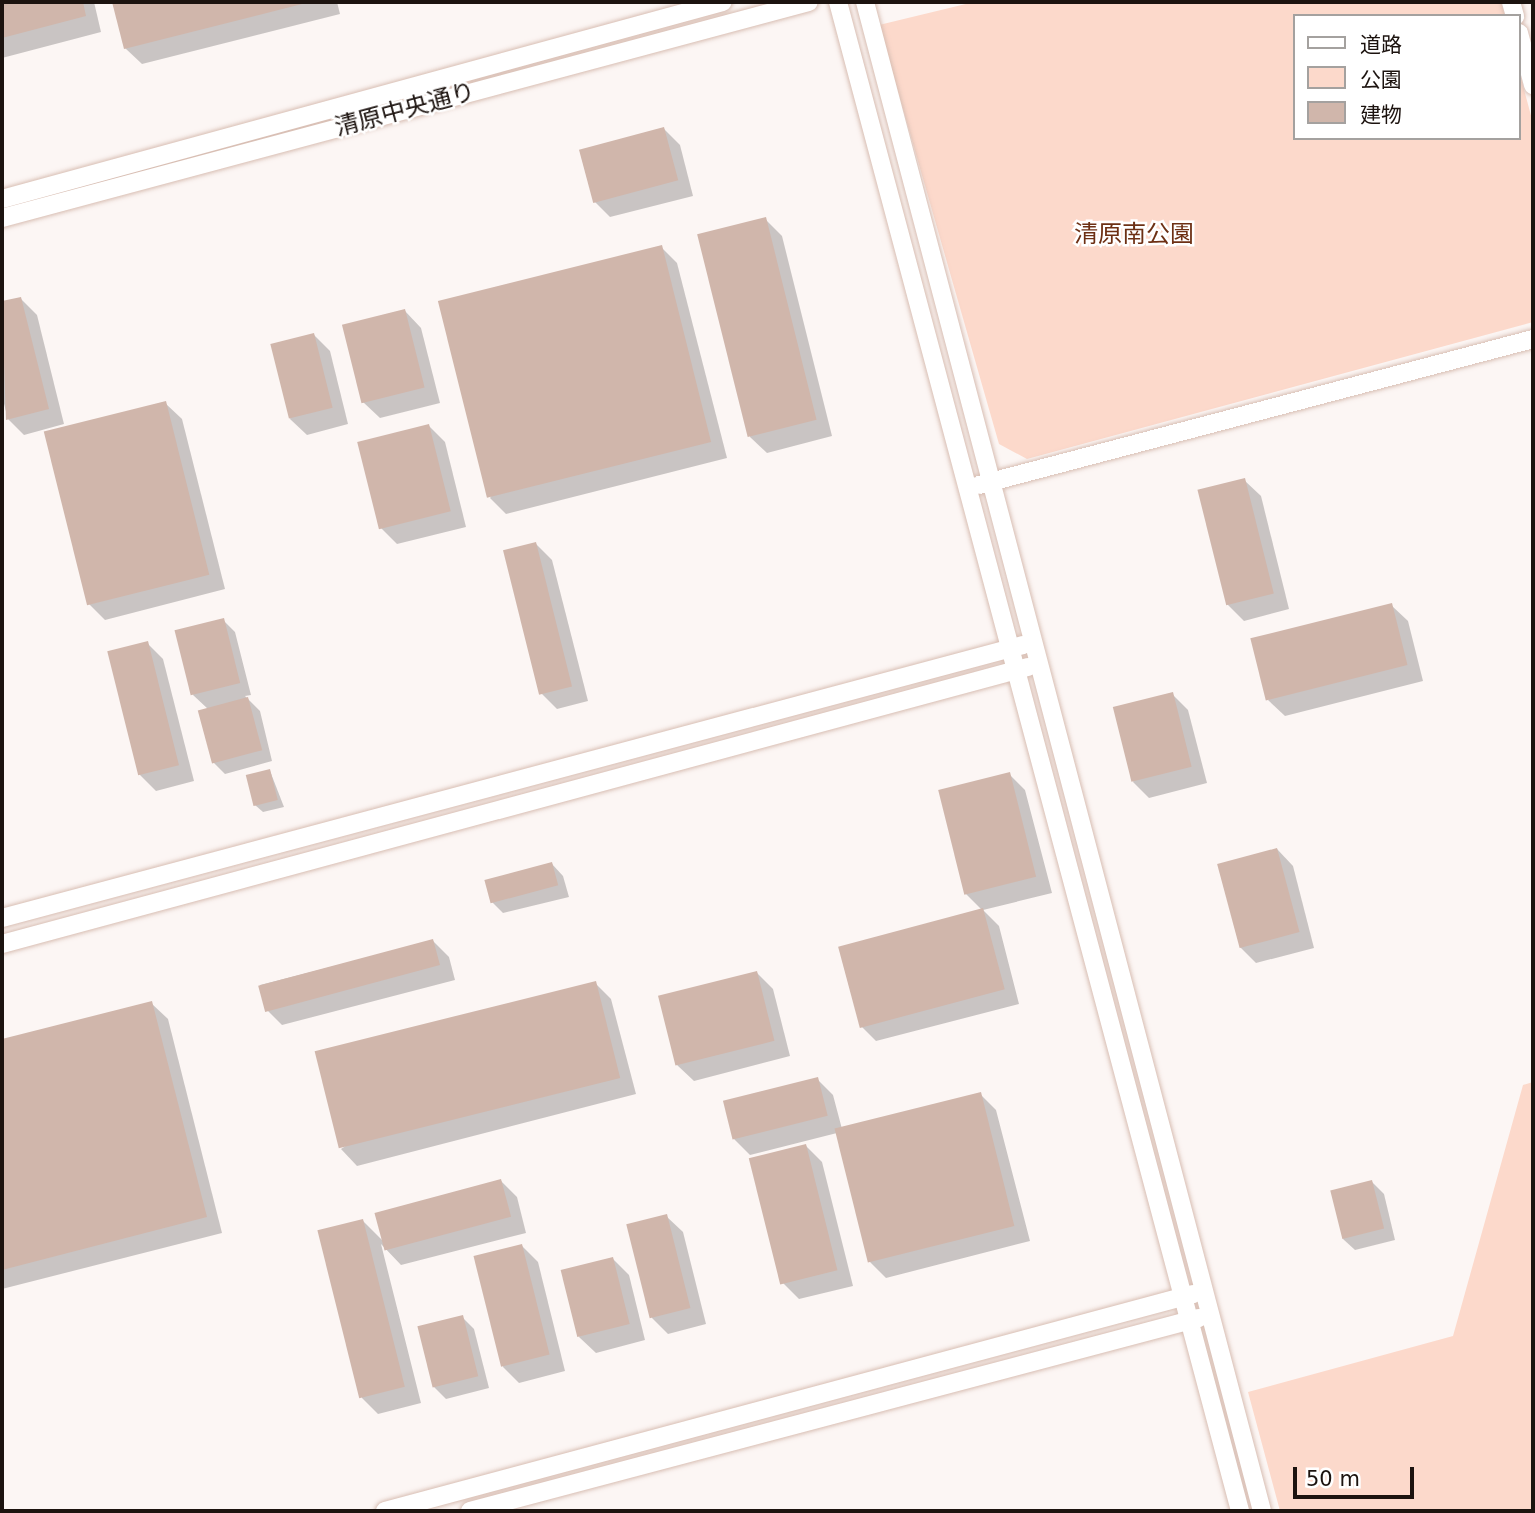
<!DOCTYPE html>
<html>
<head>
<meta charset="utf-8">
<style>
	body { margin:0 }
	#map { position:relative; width:1535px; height:1513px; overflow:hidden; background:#fcf6f4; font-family:"DejaVu Sans","Noto Sans JP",sans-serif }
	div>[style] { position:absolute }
	.green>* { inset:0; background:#fcd9cb }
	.shadow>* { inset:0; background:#0003 }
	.building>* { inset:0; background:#d0b6ab; transform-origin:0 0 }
	.roads { filter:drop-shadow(0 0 2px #d8beb3) drop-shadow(0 0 2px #d8beb3) }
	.minor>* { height:18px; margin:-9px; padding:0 9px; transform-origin:9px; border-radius:9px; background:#fff }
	span { translate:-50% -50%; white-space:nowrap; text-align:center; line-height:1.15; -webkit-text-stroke:5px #fff; paint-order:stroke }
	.street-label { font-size:24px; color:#1c130f }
	.park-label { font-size:24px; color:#6d3014 }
	.frame { position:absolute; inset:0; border:4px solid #1c130f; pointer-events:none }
	.legend { position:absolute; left:1293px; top:14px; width:228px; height:126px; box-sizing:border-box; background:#fff; border:2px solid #a4a19f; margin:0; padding:9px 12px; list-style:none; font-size:21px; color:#1c130f }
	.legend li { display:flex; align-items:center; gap:14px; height:35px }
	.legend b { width:35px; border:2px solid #a4a19f }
	.scale { position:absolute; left:1293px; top:1467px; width:121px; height:32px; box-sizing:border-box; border:4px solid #1c130f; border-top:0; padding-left:9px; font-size:21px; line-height:24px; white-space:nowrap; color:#1c130f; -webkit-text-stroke:5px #fff; paint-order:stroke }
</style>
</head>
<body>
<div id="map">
	<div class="green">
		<div style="clip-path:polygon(974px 2px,1501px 2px,1505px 16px,1295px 16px,1295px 138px,1519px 138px,1519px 71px,1533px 123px,1533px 322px,1027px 459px,999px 444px,879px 25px)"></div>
		<div style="clip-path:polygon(1533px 1082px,1533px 1511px,1280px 1511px,1248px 1392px,1453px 1336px,1523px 1085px)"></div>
	</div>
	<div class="shadow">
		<div style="clip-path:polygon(2px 2px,94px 2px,101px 32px,2px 58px)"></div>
		<div style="clip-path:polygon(114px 2px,337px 2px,340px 14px,142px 64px,125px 48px)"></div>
		<div style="clip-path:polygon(664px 129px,680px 145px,693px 196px,610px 217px,594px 201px)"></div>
		<div style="clip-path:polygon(765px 219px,782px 236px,832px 436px,767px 453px,750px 437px)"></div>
		<div style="clip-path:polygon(661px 247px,677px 263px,727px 458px,506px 514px,490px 498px)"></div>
		<div style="clip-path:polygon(20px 298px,37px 315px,64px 424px,24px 435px,8px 419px,2px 396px,2px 303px)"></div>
		<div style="clip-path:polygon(405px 311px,421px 328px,440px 403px,380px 418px,363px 402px)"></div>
		<div style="clip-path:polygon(314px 335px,330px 351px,348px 424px,307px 435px,290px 419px)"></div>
		<div style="clip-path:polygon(165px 403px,182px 419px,225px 589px,105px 620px,89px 604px)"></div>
		<div style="clip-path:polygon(429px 426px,445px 442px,466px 527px,397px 544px,381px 528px)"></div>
		<div style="clip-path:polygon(1244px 480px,1261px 496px,1289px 609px,1244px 621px,1228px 605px)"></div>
		<div style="clip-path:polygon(536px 544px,552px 560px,588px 701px,557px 709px,541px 693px)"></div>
		<div style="clip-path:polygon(1391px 605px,1408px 621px,1423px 681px,1285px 716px,1268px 700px)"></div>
		<div style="clip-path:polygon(223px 620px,235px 632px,251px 695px,245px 696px,260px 711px,272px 761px,225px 774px,213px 762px,200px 711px,208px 709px,193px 695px)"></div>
		<div style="clip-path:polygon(147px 643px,163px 659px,194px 781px,156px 791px,140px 775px)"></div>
		<div style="clip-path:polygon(1172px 694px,1188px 710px,1207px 783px,1149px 798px,1133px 782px)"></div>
		<div style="clip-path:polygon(270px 771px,284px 807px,263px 812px,255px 805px)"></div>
		<div style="clip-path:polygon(1009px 774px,1025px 790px,1052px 893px,983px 910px,999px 926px,1019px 1004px,876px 1041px,860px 1025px,982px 910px,966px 894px)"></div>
		<div style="clip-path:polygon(1277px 849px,1293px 866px,1314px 948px,1256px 963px,1240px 947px)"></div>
		<div style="clip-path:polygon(552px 864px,563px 876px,569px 897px,503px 913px,491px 901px)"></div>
		<div style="clip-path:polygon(433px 941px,449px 957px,455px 980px,282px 1025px,266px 1009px,260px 985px)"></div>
		<div style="clip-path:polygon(757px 973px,773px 989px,790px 1056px,694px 1081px,677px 1065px)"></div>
		<div style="clip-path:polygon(595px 983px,611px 999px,636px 1094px,357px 1166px,341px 1149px)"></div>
		<div style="clip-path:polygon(151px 1003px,168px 1019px,222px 1233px,2px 1289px,2px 1041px)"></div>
		<div style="clip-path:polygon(817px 1079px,833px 1095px,842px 1129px,980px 1094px,996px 1110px,1030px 1241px,886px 1278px,870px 1262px,837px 1133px,750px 1155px,734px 1139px)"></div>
		<div style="clip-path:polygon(806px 1146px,822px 1162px,853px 1286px,799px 1299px,783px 1283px)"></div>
		<div style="clip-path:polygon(501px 1181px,517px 1197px,526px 1233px,401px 1265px,381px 1244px,421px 1403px,378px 1414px,362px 1398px,363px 1221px,384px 1242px)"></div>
		<div style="clip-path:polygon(1372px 1182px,1384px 1194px,1395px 1240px,1355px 1250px,1343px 1239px)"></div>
		<div style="clip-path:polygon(666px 1216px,683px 1232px,706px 1324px,668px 1334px,652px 1318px)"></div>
		<div style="clip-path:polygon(522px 1246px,538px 1262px,565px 1371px,519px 1383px,503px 1367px)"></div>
		<div style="clip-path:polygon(613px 1259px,629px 1275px,645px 1340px,596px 1353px,579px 1337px)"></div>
		<div style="clip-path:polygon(462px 1317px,474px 1329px,489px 1388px,446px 1399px,434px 1387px)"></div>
	</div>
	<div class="building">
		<div style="clip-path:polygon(2px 2px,83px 2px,86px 16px,2px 38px)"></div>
		<div style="clip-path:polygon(112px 2px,306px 2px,306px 3px,124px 49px)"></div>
		<div style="left:664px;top:127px;width:55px;height:88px;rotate:75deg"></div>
		<div style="left:766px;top:217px;width:209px;height:71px;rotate:76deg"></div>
		<div style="left:662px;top:245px;width:203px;height:231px;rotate:76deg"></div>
		<div style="clip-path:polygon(21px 297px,49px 409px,6px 420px,2px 301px)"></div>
		<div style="left:405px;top:309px;width:81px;height:65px;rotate:76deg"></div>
		<div style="left:314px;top:333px;width:77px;height:45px;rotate:76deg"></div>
		<div style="left:166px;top:401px;width:179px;height:126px;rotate:76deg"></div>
		<div style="left:429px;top:424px;width:90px;height:74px;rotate:76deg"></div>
		<div style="left:1245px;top:478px;width:119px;height:49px;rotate:76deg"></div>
		<div style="left:536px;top:542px;width:149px;height:34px;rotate:76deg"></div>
		<div style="left:1392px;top:603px;width:64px;height:146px;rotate:76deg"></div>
		<div style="left:224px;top:618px;width:67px;height:51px;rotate:76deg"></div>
		<div style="left:148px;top:641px;width:128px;height:42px;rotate:76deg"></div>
		<div style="left:1173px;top:692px;width:77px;height:62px;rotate:76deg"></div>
		<div style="left:248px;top:697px;width:55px;height:52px;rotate:75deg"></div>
		<div style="left:270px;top:769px;width:32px;height:25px;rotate:76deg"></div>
		<div style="left:1010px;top:772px;width:108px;height:74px;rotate:76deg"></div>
		<div style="left:1277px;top:848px;width:87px;height:62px;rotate:75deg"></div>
		<div style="left:552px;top:862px;width:24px;height:70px;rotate:75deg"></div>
		<div style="left:983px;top:908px;width:84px;height:150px;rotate:75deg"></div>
		<div style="left:433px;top:939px;width:27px;height:181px;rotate:75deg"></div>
		<div style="left:757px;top:971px;width:72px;height:102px;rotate:76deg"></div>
		<div style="left:596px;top:981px;width:100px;height:290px;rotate:76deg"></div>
		<div style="clip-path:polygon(152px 1001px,207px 1217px,2px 1270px,2px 1039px)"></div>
		<div style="left:818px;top:1077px;width:40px;height:98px;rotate:76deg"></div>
		<div style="left:981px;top:1092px;width:138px;height:151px;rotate:76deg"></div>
		<div style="left:806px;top:1144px;width:130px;height:59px;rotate:76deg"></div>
		<div style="left:501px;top:1179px;width:39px;height:131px;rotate:75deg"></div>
		<div style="left:1372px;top:1180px;width:50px;height:43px;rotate:76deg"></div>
		<div style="left:667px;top:1214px;width:97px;height:42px;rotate:76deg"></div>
		<div style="left:363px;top:1219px;width:173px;height:47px;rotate:76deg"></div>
		<div style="left:522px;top:1244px;width:114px;height:50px;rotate:76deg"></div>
		<div style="left:613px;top:1257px;width:69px;height:54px;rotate:76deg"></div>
		<div style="left:463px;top:1315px;width:63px;height:47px;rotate:76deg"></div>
	</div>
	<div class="roads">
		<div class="minor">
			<div style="left:838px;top:2px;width:1562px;rotate:75.08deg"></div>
			<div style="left:865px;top:2px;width:1560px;rotate:75.26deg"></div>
			<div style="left:1511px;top:2px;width:15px;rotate:74deg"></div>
			<div style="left:1519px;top:33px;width:54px;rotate:74.9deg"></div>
			<div style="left:2px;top:199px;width:747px;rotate:-15.28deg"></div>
			<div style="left:2px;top:218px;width:835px;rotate:-14.98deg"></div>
			<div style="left:979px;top:485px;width:573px;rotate:-14.76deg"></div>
			<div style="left:2px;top:918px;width:1057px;rotate:-14.97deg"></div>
			<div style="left:2px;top:944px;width:1063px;rotate:-15.11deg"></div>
			<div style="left:385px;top:1511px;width:837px;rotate:-15.03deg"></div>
			<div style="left:470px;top:1511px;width:754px;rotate:-14.83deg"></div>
		</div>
	</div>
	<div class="street-label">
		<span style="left:405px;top:110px;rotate:-15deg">清原中央通り</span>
	</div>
	<div class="park-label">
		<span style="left:1134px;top:235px">清原南公園</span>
	</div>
	<div class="frame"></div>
	<ul class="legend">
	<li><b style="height:9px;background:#fff"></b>道路</li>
	<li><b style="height:19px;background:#fcd9cb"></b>公園</li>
	<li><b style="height:19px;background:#d0b6ab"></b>建物</li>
	</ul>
	<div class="scale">50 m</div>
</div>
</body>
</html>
